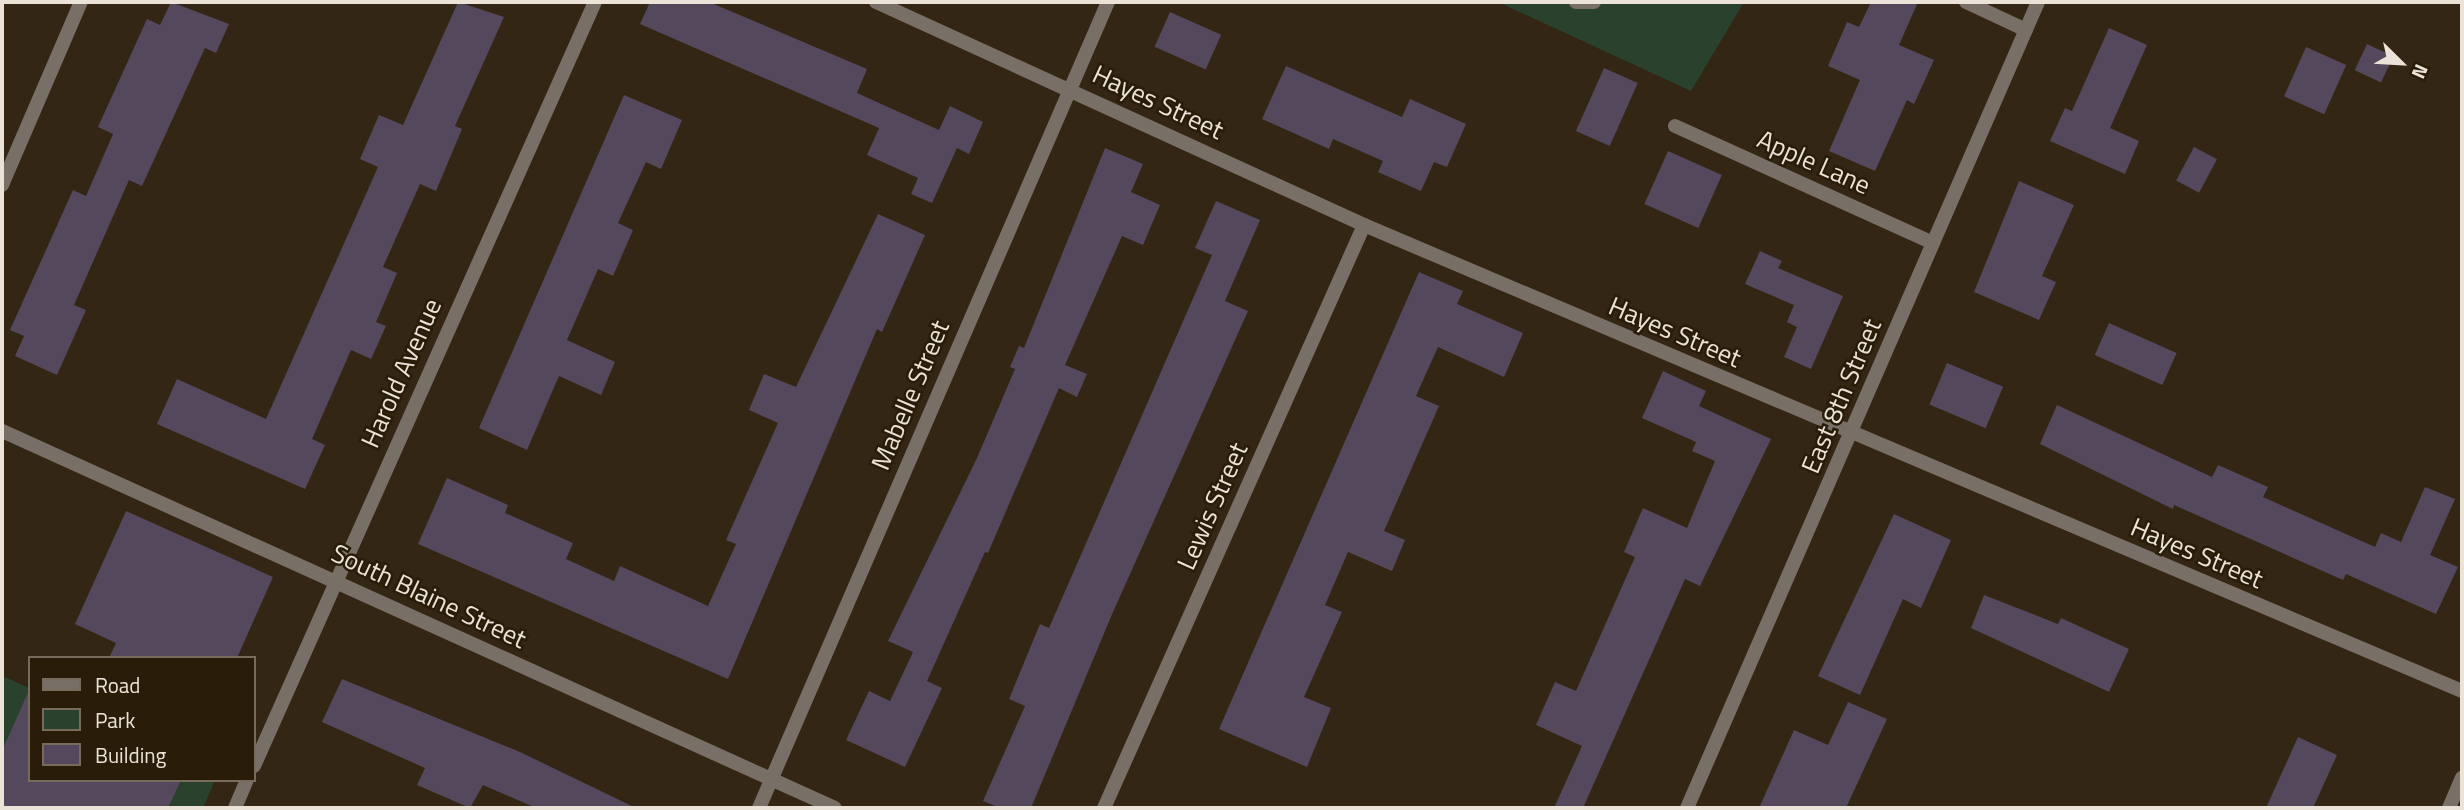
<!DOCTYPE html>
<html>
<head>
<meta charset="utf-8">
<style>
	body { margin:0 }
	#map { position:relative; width:2464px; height:810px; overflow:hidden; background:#332614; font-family:"Titillium Web",sans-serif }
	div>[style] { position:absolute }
	.green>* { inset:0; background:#2a412e }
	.building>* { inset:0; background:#54485c; transform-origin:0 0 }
	.lane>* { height:14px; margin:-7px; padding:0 7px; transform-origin:7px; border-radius:7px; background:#786f67 }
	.street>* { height:14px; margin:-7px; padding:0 7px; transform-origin:7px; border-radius:7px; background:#786f67 }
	span { translate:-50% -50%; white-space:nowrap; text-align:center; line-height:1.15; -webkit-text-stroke:5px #291d0a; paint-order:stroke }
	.street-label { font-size:26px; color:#ebe3d7 }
	.frame { position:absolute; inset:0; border:4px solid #ebe3d7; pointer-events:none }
	.legend { position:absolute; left:28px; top:656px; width:228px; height:126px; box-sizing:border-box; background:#291d0a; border:2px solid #776c5c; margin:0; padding:9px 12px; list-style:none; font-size:21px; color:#ebe3d7 }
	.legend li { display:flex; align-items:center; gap:14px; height:35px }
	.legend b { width:35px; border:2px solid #776c5c }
	.north { position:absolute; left:2366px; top:28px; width:70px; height:70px; -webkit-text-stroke:5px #291d0a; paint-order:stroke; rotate:114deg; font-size:19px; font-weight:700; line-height:28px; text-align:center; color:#ebe3d7 }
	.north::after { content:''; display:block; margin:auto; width:24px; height:32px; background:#ebe3d7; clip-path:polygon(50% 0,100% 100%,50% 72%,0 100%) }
</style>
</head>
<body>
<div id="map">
	<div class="green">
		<div style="clip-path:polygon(1498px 2px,1744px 2px,1691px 91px)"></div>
		<div style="clip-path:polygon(2px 676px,30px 688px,30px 780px,215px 780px,203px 808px,2px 808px)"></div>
	</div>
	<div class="building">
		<div style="clip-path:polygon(171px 2px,229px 24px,216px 53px,205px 48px,142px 186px,129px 180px,74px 305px,86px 310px,57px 375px,15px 356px,24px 336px,10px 330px,73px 190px,86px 196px,113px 134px,98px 127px,147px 19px,160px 25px)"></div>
		<div style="clip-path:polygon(458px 2px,504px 17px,455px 126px,462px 129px,436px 191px,420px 184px,383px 267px,397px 273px,376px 322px,386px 326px,371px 359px,351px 350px,312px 439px,325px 445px,305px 489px,157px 424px,177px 379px,266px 419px,378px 167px,360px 159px,379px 115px,403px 125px)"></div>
		<div style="clip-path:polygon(650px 2px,709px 2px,867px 69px,857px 93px,939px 130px,950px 106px,983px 122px,969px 154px,957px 148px,932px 203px,911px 194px,918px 178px,867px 155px,879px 128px,640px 24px)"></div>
		<div style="clip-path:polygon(1871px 2px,1918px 2px,1899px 45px,1934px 60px,1914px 104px,1907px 100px,1875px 171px,1829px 151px,1860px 80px,1828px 66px,1847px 22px,1859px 27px)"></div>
		<div style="left:1170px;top:12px;width:56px;height:38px;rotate:24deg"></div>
		<div style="clip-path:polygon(2109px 28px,2147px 45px,2110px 128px,2139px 141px,2125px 174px,2050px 141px,2065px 108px,2072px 111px)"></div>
		<div style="left:2367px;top:44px;width:29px;height:29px;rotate:25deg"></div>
		<div style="left:2306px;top:47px;width:44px;height:54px;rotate:24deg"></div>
		<div style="clip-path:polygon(1286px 66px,1402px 117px,1410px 99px,1466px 124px,1447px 167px,1434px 162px,1421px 191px,1378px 172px,1383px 161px,1333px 139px,1329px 149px,1262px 119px)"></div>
		<div style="left:1604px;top:68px;width:37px;height:69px;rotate:24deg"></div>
		<div style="clip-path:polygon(624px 95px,682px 120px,661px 169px,646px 162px,618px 223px,633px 230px,613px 276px,598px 269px,567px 340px,615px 362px,601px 395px,559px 376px,527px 450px,479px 428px)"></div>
		<div style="left:2194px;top:147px;width:26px;height:38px;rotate:28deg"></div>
		<div style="clip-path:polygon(1105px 148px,1143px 164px,1131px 192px,1160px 205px,1143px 245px,1122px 236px,1065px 365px,1087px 374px,1077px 397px,1059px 388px,988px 553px,985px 552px,927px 681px,942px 688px,905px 767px,846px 740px,869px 691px,890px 701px,913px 652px,888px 641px,977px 458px,1015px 369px,1010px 367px,1019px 346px,1024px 348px)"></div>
		<div style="left:1668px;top:151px;width:59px;height:58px;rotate:24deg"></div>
		<div style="clip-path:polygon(2019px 181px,2074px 205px,2042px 276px,2056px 282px,2039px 320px,1974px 292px)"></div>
		<div style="clip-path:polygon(1216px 201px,1260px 220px,1225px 301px,1248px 311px,1113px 612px,1031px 808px,1000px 808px,983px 801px,1025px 706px,1009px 699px,1040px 624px,1049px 628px,1212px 255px,1195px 248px)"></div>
		<div style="clip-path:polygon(878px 214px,925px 235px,882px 332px,877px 329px,728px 679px,418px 544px,447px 478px,508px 505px,505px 513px,573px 543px,566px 559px,614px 581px,620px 566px,708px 606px,736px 544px,726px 540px,778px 423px,749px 410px,764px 374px,796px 387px)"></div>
		<div style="clip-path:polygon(1760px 251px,1782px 261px,1778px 268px,1843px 296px,1811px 369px,1784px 357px,1797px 327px,1787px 322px,1794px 305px,1745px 284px)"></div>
		<div style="clip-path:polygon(1419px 272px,1463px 291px,1457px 304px,1523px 333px,1504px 377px,1438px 347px,1416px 396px,1439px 406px,1384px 531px,1405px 540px,1392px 571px,1348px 552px,1325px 605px,1342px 612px,1304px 697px,1331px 708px,1307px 767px,1219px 729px)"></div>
		<div style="left:2109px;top:323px;width:74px;height:35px;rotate:24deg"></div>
		<div style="left:1947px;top:363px;width:61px;height:45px;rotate:23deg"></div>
		<div style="clip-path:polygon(1663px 371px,1706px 391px,1699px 406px,1771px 439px,1700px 586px,1685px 579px,1583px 808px,1554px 808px,1582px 746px,1536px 725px,1555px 682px,1576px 691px,1635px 557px,1624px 552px,1643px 508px,1687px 528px,1715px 461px,1692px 451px,1696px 442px,1642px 418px)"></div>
		<div style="clip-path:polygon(2057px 405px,2212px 477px,2218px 465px,2268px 487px,2263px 497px,2375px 547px,2381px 533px,2401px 542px,2425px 487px,2455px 499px,2430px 555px,2458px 567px,2436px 614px,2346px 574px,2343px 580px,2174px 505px,2173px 509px,2040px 444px)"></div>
		<div style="clip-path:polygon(126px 511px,273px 577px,237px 658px,109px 658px,116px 643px,75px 624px)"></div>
		<div style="clip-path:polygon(1894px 514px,1951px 540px,1921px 608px,1903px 599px,1860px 695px,1818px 676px)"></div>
		<div style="clip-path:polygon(1984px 595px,2058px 624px,2061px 618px,2129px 649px,2109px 692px,1971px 628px)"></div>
		<div style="clip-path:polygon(342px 679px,520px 752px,636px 808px,536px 808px,483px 785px,470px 808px,417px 785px,425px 768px,322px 722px)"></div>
		<div style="clip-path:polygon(30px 688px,30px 780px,181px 780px,168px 808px,2px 808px,2px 751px)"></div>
		<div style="clip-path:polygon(1848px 702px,1887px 719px,1846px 808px,1759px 808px,1794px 730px,1828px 745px)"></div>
		<div style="clip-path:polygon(2298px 737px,2337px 755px,2313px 808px,2266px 808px)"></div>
	</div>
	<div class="lane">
		<div style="left:1576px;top:2px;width:18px"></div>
		<div style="left:1966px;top:2px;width:66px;rotate:25deg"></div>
	</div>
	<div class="street">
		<div style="left:876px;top:2px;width:537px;rotate:24.56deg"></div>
		<div style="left:1364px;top:225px;width:1193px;rotate:23deg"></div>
		<div style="left:1675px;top:126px;width:283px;rotate:24.4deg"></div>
		<div style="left:2px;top:185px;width:199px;rotate:-66.7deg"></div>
		<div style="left:2px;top:431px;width:914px;rotate:24.35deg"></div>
		<div style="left:254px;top:766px;width:837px;rotate:-65.95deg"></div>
		<div style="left:235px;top:808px;width:30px;rotate:-67deg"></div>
		<div style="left:759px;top:808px;width:878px;rotate:-66.59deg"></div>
		<div style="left:1104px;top:808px;width:638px;rotate:-65.96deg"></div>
		<div style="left:1687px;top:808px;width:879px;rotate:-66.47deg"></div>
		<div style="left:2449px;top:808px;width:33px;rotate:-67deg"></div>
	</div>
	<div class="street-label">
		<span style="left:1158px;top:102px;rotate:25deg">Hayes Street</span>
		<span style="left:1814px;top:162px;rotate:24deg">Apple Lane</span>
		<span style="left:1675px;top:332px;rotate:23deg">Hayes Street</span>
		<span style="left:401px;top:373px;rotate:-66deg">Harold Avenue</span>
		<span style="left:910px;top:395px;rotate:-67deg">Mabelle Street</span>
		<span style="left:1841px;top:396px;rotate:-67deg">East 8th Street</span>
		<span style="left:1212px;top:506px;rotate:-66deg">Lewis Street</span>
		<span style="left:2197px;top:553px;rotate:23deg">Hayes Street</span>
		<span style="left:429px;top:596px;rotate:25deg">South Blaine Street</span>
	</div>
	<div class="frame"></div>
	<ul class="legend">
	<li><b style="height:9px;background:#786f67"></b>Road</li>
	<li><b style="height:19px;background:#2a412e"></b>Park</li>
	<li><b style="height:19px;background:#54485c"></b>Building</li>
	</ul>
	<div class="north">N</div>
</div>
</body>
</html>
